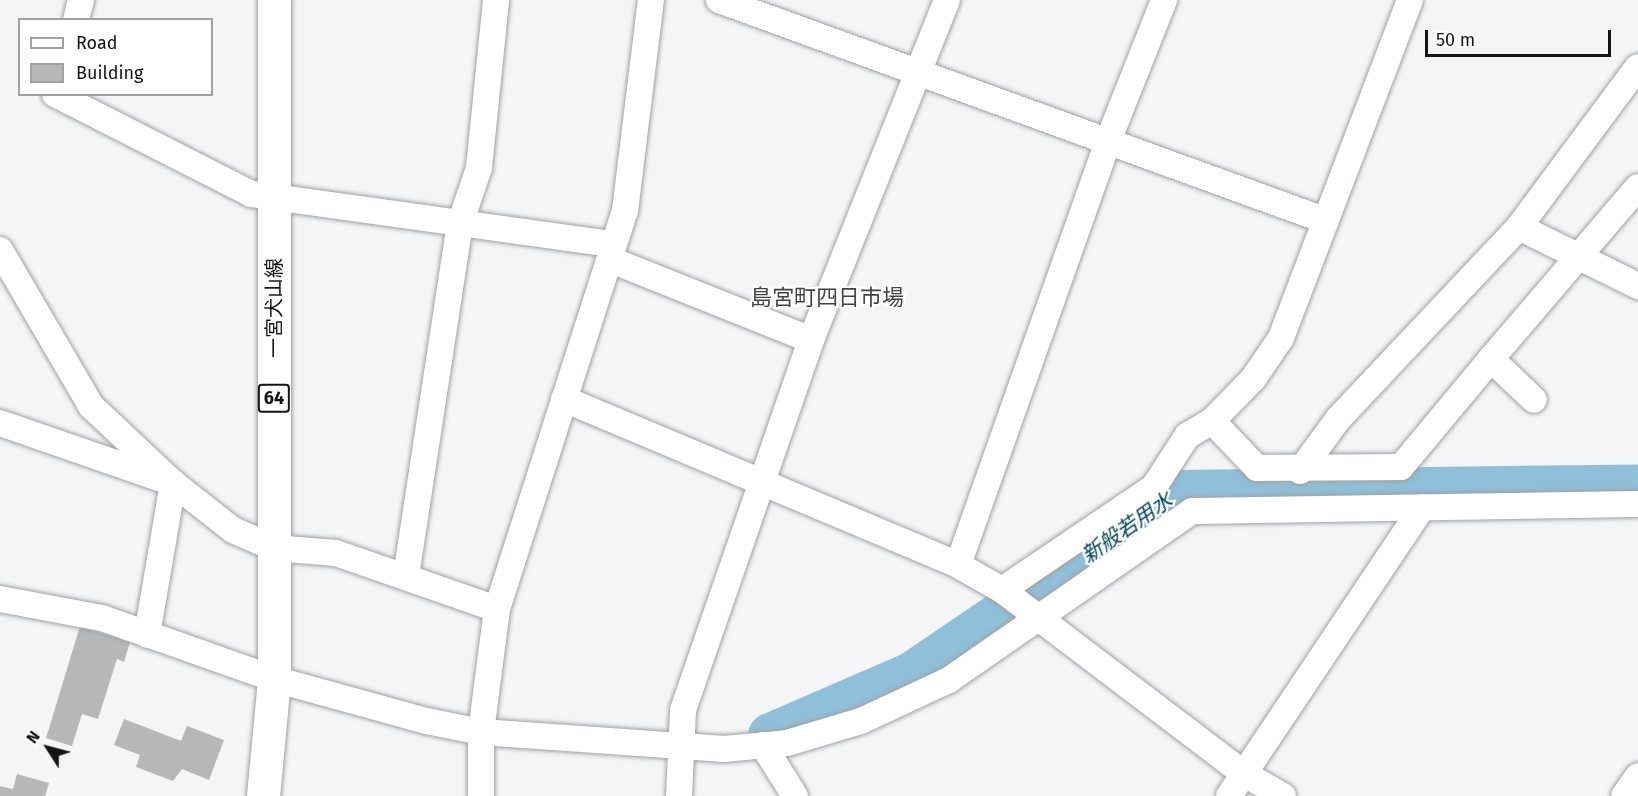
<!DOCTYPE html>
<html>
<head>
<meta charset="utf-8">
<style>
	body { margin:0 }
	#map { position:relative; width:1638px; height:796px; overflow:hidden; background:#f4f5f7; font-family:"Fira Sans","Noto Sans JP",sans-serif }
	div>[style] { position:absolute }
	.river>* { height:45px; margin:-22.5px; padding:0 22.5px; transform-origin:22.5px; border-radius:22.5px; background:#90bfd9 }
	.building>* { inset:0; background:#b6b7b9 }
	.roads { filter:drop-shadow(0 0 2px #a0a1a3) drop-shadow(0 0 2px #a0a1a3) }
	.street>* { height:26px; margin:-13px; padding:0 13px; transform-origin:13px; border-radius:13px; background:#fff }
	.primary>* { height:33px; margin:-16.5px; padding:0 16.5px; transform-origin:16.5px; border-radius:16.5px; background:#fff }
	span { translate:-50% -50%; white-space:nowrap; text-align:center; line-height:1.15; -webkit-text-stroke:4.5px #fff; paint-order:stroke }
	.shield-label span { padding:2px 4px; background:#fff; border:2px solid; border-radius:4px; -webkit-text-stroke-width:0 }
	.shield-label { font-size:18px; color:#141415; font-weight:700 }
	.street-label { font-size:20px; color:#141415 }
	.water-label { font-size:21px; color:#01435d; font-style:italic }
	.quarter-label { font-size:22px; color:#414344 }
	.legend { position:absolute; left:18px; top:18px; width:195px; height:78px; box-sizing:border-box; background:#fff; border:2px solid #a1a1a1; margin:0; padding:8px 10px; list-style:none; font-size:18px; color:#141415 }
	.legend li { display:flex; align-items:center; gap:12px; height:30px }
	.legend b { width:30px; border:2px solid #a1a1a1 }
	.north { position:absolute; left:18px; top:718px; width:60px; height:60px; -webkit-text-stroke:4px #fff; paint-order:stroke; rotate:306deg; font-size:16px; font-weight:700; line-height:24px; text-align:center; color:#141415 }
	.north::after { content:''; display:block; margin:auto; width:21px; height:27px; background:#141415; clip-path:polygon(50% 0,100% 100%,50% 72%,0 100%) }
	.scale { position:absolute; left:1425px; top:30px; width:186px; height:27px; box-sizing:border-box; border:3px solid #141415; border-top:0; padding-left:8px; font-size:18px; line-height:21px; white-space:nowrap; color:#141415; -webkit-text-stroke:4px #fff; paint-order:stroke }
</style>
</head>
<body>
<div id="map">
	<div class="river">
		<div style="left:770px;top:735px;width:154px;rotate:-23.4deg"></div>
		<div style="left:911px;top:674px;width:324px;rotate:-34.2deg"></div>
		<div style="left:1179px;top:492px;width:459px;rotate:-0.7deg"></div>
	</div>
	<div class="building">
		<div style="clip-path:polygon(80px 626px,130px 642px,124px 662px,117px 659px,98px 719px,82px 714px,72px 746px,46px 738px)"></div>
		<div style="clip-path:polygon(124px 719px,181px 741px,187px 726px,224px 740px,209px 780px,182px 769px,173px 781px,136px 767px,140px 755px,114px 745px)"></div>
		<div style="clip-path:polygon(17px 774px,49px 783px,45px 796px,0 796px,0 786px,13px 789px)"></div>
	</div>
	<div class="roads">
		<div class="street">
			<div style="left:719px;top:0;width:644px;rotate:19.98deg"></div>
			<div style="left:1410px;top:0;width:362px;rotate:110.9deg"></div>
			<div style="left:1281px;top:338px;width:50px;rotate:124.3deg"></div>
			<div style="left:1253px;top:379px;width:59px;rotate:134.3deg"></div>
			<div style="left:1212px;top:421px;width:65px;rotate:46.2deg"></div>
			<div style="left:1257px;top:468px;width:144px;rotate:-0.4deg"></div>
			<div style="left:1401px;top:467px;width:141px;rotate:-50.2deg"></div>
			<div style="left:1491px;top:359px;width:59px;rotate:43.6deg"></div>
			<div style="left:76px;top:20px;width:21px;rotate:-76deg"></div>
			<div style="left:55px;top:94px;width:220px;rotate:27deg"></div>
			<div style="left:251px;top:194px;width:364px;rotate:7.9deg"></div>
			<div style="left:1519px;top:227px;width:133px;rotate:26.4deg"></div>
			<div style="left:0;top:250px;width:181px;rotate:59.7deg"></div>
			<div style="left:91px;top:406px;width:112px;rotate:43.2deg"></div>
			<div style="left:173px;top:483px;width:76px;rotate:38.1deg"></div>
			<div style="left:233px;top:530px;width:45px;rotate:23.7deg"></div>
			<div style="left:274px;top:548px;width:62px;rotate:4.6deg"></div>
			<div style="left:336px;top:553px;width:170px;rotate:19.2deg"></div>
			<div style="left:611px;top:260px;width:215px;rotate:21.8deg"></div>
			<div style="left:1491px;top:359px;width:226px;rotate:-49.5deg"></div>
			<div style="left:564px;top:399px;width:428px;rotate:22.8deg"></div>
			<div style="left:958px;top:565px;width:51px;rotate:29.6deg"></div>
			<div style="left:1002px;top:590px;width:303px;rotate:37.2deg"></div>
			<div style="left:1243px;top:773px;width:46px;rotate:29.9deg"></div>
			<div style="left:0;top:423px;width:183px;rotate:19.1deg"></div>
			<div style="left:173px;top:483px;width:154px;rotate:99.7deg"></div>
			<div style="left:1300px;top:471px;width:66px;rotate:-53.7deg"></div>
			<div style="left:1339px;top:418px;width:262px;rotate:-46.7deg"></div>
			<div style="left:1519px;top:227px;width:199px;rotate:-53.4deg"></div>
			<div style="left:958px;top:565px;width:450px;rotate:-70.5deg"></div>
			<div style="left:1108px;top:141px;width:152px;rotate:-68.3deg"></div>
			<div style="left:406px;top:576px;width:356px;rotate:-81.3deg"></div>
			<div style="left:460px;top:224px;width:59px;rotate:-71.3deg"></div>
			<div style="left:479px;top:168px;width:169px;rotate:-84.2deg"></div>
			<div style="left:1002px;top:590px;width:184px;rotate:-34.1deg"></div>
			<div style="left:1154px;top:487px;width:61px;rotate:-57.1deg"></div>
			<div style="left:1187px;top:436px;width:29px;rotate:-31deg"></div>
			<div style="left:0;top:599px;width:104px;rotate:10.6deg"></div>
			<div style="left:102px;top:618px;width:182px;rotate:19.5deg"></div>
			<div style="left:274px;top:679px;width:159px;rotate:15.4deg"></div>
			<div style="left:427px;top:721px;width:55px;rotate:11.5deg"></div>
			<div style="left:481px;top:732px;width:244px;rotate:4deg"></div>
			<div style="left:724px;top:749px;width:63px;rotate:-5.4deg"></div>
			<div style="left:787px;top:743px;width:77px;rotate:-16.6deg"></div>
			<div style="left:861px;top:721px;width:97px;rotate:-25deg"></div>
			<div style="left:949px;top:680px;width:296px;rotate:-34.8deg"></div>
			<div style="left:1192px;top:511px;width:446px;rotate:-0.9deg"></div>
			<div style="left:763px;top:745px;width:60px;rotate:57.9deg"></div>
			<div style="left:481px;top:796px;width:64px;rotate:-90deg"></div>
			<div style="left:481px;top:732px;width:124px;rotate:-82.6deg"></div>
			<div style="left:497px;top:609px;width:418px;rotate:-72.2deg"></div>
			<div style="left:625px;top:211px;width:213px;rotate:-83deg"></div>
			<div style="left:679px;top:796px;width:86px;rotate:-87.3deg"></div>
			<div style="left:683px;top:710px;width:392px;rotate:-70.9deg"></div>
			<div style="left:811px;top:340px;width:366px;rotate:-68.2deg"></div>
			<div style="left:1229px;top:796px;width:347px;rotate:-56.2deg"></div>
			<div style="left:1624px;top:796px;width:24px;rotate:-55deg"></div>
		</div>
		<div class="primary">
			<div style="left:263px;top:796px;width:118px;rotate:-84.6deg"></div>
			<div style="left:274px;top:679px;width:679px;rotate:-90deg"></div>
		</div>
	</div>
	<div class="shield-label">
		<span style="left:274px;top:398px">64</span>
	</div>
	<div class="street-label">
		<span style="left:274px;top:308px;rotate:-90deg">一宮犬山線</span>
	</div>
	<div class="water-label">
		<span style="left:1127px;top:528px;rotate:-35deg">新般若用水</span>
	</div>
	<div class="quarter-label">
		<span style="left:827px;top:298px">島宮町四日市場</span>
	</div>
	<ul class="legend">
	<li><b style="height:8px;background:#fff"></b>Road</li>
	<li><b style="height:16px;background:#b6b7b9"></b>Building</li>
	</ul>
	<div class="north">N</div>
	<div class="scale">50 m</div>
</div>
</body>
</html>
